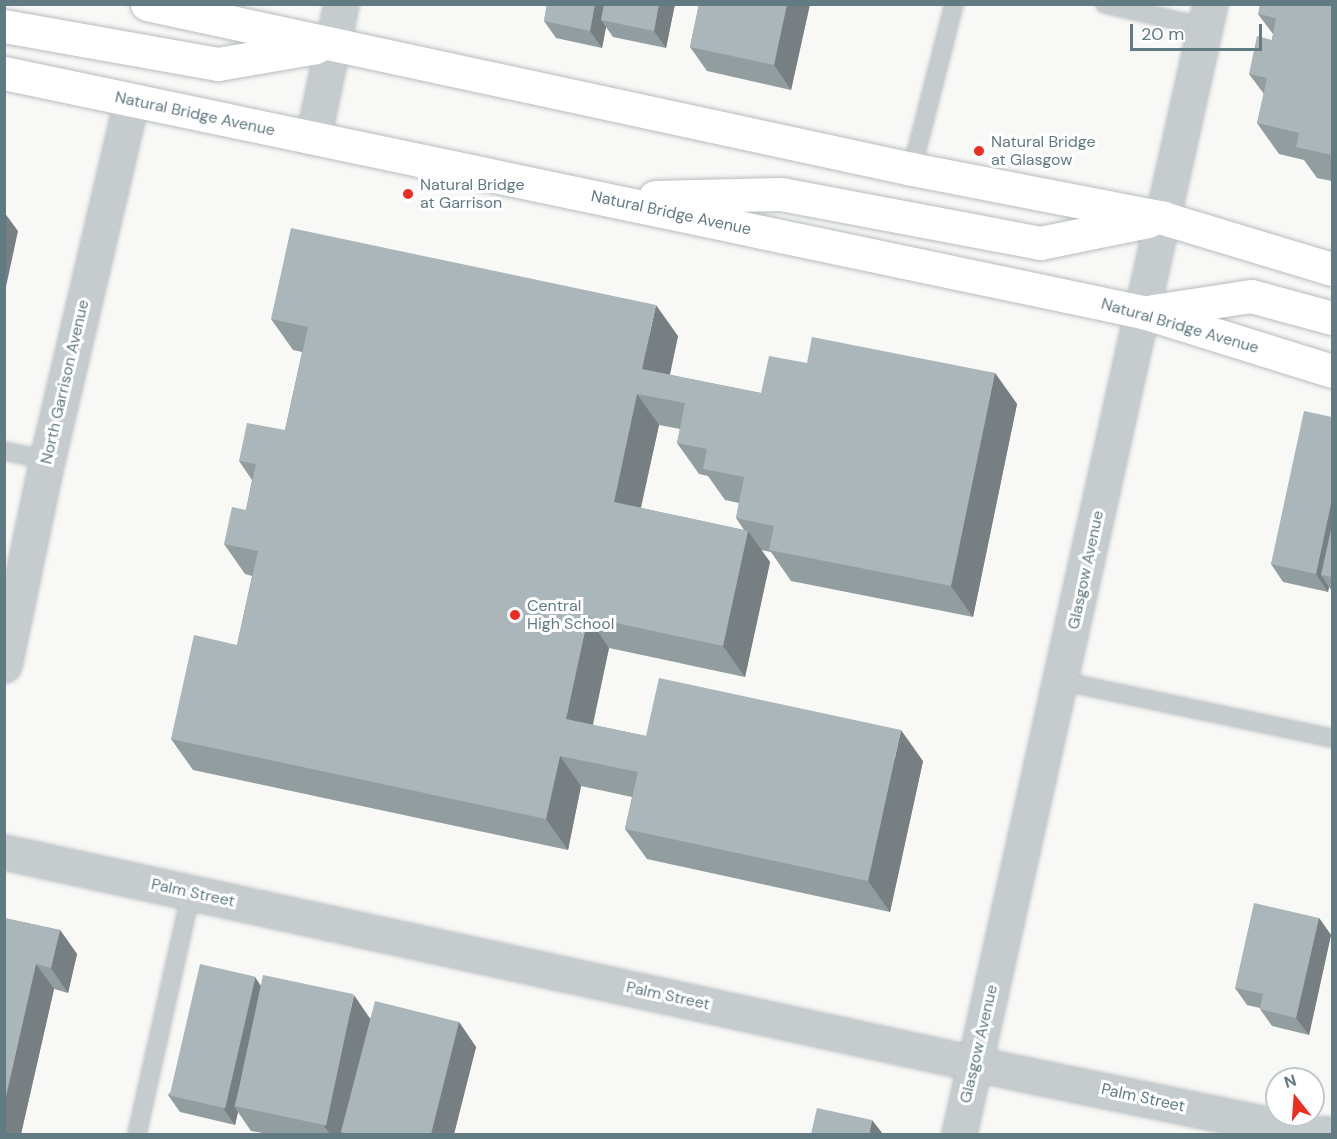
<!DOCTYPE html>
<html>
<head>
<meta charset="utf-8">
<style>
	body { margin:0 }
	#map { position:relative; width:1337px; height:1139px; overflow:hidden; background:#f8f8f6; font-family:"DM Sans",sans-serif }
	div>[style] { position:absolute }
	.roads { filter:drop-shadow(0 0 2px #b7bdc0) drop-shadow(0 0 2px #b7bdc0) }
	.service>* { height:16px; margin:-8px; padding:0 8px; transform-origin:8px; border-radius:8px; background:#c6cbcd }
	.minor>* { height:33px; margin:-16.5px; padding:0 16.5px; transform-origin:16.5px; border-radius:16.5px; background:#c6cbcd }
	.primary>* { height:33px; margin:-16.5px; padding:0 16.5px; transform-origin:16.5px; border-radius:16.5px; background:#fff }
	.wall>* { inset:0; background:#929d9f }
	.shaded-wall>* { inset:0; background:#777f82 }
	.building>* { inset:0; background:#aab6b9; transform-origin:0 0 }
	.dots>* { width:16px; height:16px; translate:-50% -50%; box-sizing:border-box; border:3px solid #fff; border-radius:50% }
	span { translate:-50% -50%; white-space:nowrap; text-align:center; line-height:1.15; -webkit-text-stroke:6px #fff; paint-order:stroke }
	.street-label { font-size:16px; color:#627a82 }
	.poi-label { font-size:16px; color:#627a82 }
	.left { translate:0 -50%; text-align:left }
	.frame { position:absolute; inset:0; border:6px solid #627a82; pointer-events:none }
	.north { position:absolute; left:1265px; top:1067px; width:60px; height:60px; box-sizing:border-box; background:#fff; border:2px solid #c0cacd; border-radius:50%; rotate:343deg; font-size:16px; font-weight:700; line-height:24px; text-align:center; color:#627a82 }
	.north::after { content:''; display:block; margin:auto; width:21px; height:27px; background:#ec2e22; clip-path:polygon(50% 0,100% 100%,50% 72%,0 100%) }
	.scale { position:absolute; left:1130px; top:24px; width:132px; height:27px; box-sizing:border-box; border:3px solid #627a82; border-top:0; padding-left:8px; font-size:18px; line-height:21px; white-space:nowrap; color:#627a82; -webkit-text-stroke:4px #fff; paint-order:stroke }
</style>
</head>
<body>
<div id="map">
	<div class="roads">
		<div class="service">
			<div style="left:1105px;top:4px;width:103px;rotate:13deg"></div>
			<div style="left:912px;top:169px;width:170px;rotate:-75.7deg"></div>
			<div style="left:4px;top:451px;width:44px;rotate:11.8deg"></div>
			<div style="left:1061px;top:681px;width:277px;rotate:11.9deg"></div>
			<div style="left:137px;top:1134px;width:248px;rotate:-77.4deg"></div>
		</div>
		<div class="minor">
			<div style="left:313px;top:138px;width:137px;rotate:-78.2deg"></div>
			<div style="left:4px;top:665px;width:209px;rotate:-78.2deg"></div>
			<div style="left:47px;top:460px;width:369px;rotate:-76.8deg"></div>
			<div style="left:4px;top:852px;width:1043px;rotate:12.29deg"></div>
			<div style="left:1023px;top:1074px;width:299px;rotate:11.6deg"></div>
			<div style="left:1316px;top:1134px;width:16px"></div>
			<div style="left:959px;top:1134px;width:1158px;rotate:-77.48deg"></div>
		</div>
		<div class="primary">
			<div style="left:147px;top:4px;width:783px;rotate:12.17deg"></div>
			<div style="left:912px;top:169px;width:256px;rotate:11deg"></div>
			<div style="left:1163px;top:218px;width:177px;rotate:16.8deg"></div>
			<div style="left:4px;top:26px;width:217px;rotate:10.1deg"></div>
			<div style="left:218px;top:64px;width:99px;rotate:-9.8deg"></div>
			<div style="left:4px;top:73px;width:1164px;rotate:11.85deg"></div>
			<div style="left:1143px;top:312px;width:198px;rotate:17.3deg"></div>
			<div style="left:655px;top:197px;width:126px;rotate:-1.4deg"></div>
			<div style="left:781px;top:194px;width:264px;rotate:10.7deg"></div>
			<div style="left:1040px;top:243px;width:110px;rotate:-11.5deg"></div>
			<div style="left:1153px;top:311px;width:99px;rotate:-8.7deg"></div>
			<div style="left:1251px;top:296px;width:84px;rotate:15.2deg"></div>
		</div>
	</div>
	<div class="wall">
		<div style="clip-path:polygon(547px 4px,675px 4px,666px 48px,613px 37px,606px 27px,602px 48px,556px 38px,544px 21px)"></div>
		<div style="clip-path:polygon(699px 4px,810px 4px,791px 90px,707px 71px,690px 47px)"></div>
		<div style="clip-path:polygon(1332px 4px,1332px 181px,1317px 178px,1304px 160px,1279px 154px,1257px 123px,1264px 94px,1249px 74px,1272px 40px,1273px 34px,1258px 14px)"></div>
		<div style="clip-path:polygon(evenodd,271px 319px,678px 336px,670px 375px,761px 393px,807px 363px,995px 373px,1017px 404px,973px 617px,791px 581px,771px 552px,761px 550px,770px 562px,745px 677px,609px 648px,593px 725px,646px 736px,923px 761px,890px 912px,647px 859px,625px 829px,632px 797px,581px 786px,568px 850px,193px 770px,171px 739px,237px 645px,252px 576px,245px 574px,224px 544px,246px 510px,252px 480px,239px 461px,285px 430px,302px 352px,293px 350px,271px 319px,659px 425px,680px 429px,677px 443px,699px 474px,708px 476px,725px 500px,739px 503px,736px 518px,744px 530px,641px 508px,659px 425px)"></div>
		<div style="clip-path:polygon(1332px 417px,1332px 591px,1329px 587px,1328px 592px,1283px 582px,1271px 564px)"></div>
		<div style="clip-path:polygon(4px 918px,60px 930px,77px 954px,68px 993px,54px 989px,21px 1134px,4px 1134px)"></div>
		<div style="clip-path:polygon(1319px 918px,1331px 935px,1309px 1035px,1272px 1026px,1260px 1009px,1260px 1008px,1247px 1005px,1235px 988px)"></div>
		<div style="clip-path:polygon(261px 986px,370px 1018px,459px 1022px,476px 1047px,454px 1134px,269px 1134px,251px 1131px,238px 1112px,235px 1125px,180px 1112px,168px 1095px)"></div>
	</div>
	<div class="shaded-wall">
		<div style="clip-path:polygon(595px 4px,611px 4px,601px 20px,606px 27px,602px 48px,590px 31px)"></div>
		<div style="clip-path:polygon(659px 4px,675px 4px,666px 48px,654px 31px)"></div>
		<div style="clip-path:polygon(787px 4px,810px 4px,791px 90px,774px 65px)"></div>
		<div style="clip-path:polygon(4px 212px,18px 231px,4px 296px)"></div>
		<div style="clip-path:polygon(656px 305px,678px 336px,664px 400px,642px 369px)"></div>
		<div style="clip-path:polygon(995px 373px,1017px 404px,973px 617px,951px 586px)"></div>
		<div style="clip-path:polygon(637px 394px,659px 425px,635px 533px,614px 502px)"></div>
		<div style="clip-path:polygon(1332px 499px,1332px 572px,1321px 575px,1329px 587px,1328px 592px,1316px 574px)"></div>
		<div style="clip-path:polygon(748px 531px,770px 562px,745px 677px,723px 646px)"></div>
		<div style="clip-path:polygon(588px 617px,609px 648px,587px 750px,566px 719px)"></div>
		<div style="clip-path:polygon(901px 730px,923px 761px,890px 912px,868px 881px)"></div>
		<div style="clip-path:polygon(560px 756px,581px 786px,568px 850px,546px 819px)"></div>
		<div style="clip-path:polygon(1319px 918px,1331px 935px,1309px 1035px,1296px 1018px)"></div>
		<div style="clip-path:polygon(60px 930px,77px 954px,68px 993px,51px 968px)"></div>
		<div style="clip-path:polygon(36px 964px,54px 989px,21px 1134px,4px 1134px,4px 1105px)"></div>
		<div style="clip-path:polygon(255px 977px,267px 995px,234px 1106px,238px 1112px,235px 1125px,223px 1108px)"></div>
		<div style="clip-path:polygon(354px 995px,371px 1020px,341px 1132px,342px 1134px,330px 1134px,324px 1126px)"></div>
		<div style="clip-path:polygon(459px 1022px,476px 1047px,454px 1134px,431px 1134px)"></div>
		<div style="clip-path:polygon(872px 1120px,883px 1134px,869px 1134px)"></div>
	</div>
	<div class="building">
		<div style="clip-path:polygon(547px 4px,595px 4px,590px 31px,544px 21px)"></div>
		<div style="clip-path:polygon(604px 4px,659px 4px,654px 31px,601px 20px)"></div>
		<div style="clip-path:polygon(699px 4px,787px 4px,774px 65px,690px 47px)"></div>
		<div style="clip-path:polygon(1260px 4px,1332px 4px,1332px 155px,1296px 147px,1299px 133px,1257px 123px,1267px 78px,1249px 74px,1257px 36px,1272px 40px,1276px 18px,1258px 14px)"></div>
		<div style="clip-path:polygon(291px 228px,656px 305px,642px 369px,761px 393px,769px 356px,807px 363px,812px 337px,995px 373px,951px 586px,769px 550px,774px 526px,736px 518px,744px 477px,703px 469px,707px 449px,677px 443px,685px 403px,637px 394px,614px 502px,748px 531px,723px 646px,588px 617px,566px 719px,646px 736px,659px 678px,901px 730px,868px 881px,625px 829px,638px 772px,560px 756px,546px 819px,171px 739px,194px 635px,237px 645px,258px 551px,224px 544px,232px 507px,246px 510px,256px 464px,239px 461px,247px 423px,285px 430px,308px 327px,271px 319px)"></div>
		<div style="clip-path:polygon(1304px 411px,1332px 417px,1332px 499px,1316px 574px,1271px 564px)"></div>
		<div style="clip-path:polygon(1332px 525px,1332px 577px,1321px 575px)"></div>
		<div style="clip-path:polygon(1254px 903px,1319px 918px,1296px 1018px,1260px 1009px,1263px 994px,1235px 988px)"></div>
		<div style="clip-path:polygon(4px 918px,60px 930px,51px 968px,36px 964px,4px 1105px)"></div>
		<div style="left:200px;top:964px;width:57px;height:135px;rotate:13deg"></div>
		<div style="left:263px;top:975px;width:93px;height:134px;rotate:12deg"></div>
		<div style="clip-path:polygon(375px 1001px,459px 1022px,431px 1134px,349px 1134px,341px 1132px)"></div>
		<div style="clip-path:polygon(817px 1108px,872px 1120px,869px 1134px,811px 1134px)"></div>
	</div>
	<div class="dots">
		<div style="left:979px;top:151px;background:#ec2e22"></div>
		<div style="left:408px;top:194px;background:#ec2e22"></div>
		<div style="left:515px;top:615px;background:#ec2e22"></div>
	</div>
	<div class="street-label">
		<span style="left:195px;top:114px;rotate:12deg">Natural Bridge Avenue</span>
		<span style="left:671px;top:213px;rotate:12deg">Natural Bridge Avenue</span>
		<span style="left:1180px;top:326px;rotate:16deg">Natural Bridge Avenue</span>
		<span style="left:65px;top:382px;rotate:-77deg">North Garrison Avenue</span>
		<span style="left:1086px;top:570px;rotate:-78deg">Glasgow Avenue</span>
		<span style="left:193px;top:893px;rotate:12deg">Palm Street</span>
		<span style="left:668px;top:996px;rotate:12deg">Palm Street</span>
		<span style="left:979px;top:1044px;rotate:-77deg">Glasgow Avenue</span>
		<span style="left:1143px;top:1098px;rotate:12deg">Palm Street</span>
	</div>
	<div class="poi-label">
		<span class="left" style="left:991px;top:151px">Natural Bridge<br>at Glasgow</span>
		<span class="left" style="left:420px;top:194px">Natural Bridge<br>at Garrison</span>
		<span class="left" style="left:527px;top:615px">Central<br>High School</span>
	</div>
	<div class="frame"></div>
	<div class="north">N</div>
	<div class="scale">20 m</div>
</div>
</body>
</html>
